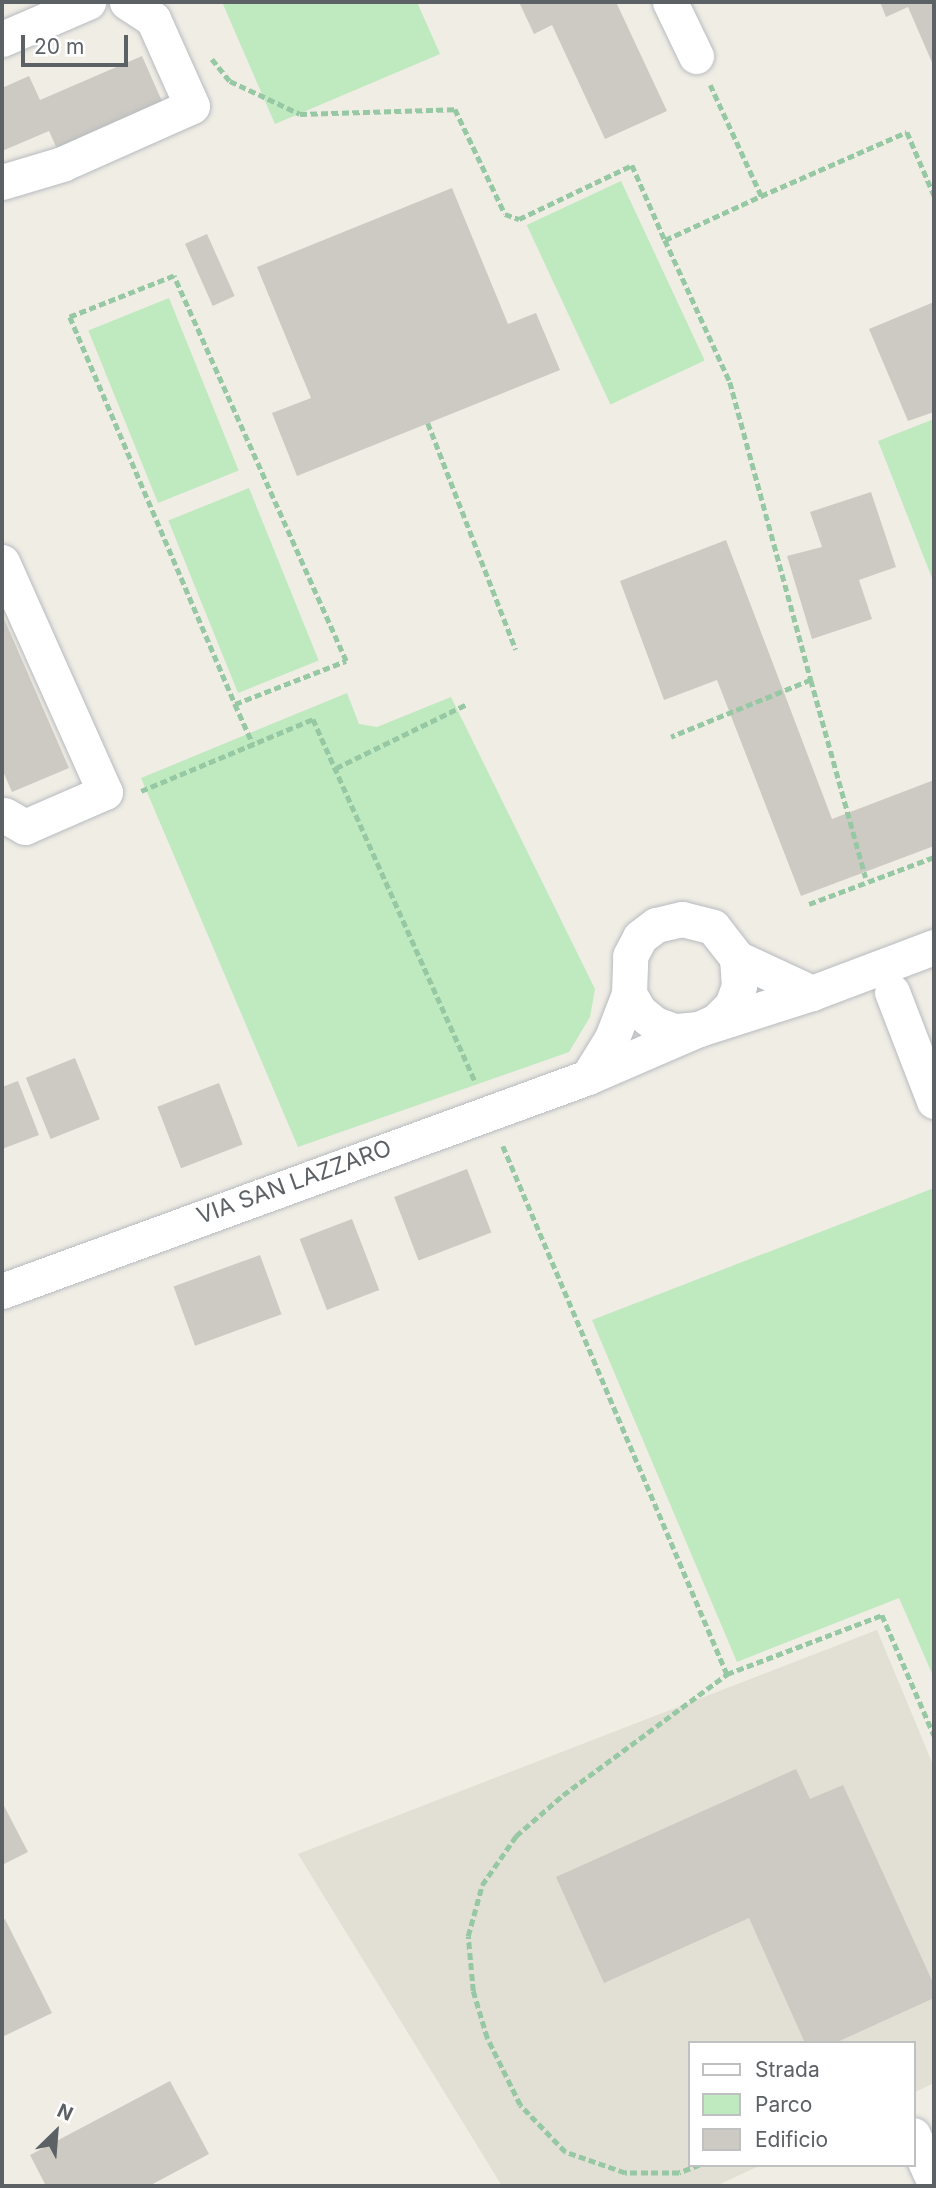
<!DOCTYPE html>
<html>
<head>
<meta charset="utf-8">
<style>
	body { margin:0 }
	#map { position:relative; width:936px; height:2188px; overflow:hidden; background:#f0ede5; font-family:Inter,sans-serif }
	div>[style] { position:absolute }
	.education>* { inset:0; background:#e2dfd5 }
	.green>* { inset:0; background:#bfe9bf; transform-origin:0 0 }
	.building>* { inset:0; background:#cdcac3; transform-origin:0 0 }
	.path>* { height:4.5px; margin-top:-2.25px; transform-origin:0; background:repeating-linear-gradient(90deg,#96c8a4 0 7px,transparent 0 10.5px) }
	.roads { filter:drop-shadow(0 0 2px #b7bbbf) drop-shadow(0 0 2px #b7bbbf) }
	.minor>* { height:35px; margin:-17.5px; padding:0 17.5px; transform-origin:17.5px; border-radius:17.5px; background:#fff }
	span { translate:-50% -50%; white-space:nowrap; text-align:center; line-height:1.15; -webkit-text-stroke:5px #fff; paint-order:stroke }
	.street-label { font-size:23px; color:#5c6166 }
	.frame { position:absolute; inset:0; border:4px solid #5c6166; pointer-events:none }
	.legend { position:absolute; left:688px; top:2041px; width:228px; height:126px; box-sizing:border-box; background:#fff; border:2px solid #bec0c2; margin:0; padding:9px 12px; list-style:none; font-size:21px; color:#5c6166 }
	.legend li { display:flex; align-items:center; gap:14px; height:35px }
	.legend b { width:35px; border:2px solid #bec0c2 }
	.north { position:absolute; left:21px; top:2097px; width:70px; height:70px; -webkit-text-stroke:5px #fff; paint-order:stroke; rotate:25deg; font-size:19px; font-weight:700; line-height:28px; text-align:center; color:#5c6166 }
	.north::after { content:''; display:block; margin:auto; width:24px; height:32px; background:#5c6166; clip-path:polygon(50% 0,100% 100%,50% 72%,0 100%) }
	.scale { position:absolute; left:21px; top:35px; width:107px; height:32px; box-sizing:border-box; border:4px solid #5c6166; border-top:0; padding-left:9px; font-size:21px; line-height:24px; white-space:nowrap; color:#5c6166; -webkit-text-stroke:5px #fff; paint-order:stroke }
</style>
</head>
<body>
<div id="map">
	<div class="education">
		<div style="clip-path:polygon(877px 1630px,934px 1767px,934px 2083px,913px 2093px,913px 2043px,689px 2043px,689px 2165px,761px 2165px,716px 2186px,502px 2186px,298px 1854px)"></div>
	</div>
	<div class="green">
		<div style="clip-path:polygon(222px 2px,417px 2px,440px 54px,275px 124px)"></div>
		<div style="left:621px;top:181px;width:198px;height:104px;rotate:65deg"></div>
		<div style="left:169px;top:298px;width:186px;height:87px;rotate:68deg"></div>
		<div style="clip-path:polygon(934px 419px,934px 583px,878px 441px)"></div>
		<div style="left:249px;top:488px;width:186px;height:87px;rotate:68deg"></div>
		<div style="clip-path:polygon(347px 693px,359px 724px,377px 727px,451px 697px,595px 989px,590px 1017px,569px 1052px,298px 1147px,141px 778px)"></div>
		<div style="clip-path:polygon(934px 1188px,934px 1678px,899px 1598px,737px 1662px,592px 1320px)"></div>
	</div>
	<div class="building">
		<div style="clip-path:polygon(519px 2px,616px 2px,667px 111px,605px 139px,552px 25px,534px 34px)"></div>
		<div style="clip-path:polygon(880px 2px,934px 2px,934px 67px,908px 7px,886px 17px)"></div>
		<div style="clip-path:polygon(142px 56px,165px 108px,59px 153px,49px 131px,2px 151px,2px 88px,29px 76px,40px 100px)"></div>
		<div style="clip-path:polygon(452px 188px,508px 324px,536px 313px,560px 370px,297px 476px,272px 413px,311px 398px,257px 267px)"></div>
		<div style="left:207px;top:234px;width:68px;height:24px;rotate:66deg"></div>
		<div style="clip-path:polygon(934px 302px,934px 412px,908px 421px,869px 329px)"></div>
		<div style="clip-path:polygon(871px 492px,896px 567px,859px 580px,872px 619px,812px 639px,787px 556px,822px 547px,810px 512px)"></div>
		<div style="clip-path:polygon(726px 540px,832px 819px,934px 780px,934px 846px,801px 896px,717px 680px,664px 700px,620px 581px)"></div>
		<div style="clip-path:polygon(2px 614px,69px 768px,12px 792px,2px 769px)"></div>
		<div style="left:75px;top:1058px;width:66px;height:53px;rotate:68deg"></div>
		<div style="clip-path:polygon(18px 1081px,39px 1135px,2px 1149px,2px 1087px)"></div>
		<div style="left:219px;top:1083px;width:66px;height:66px;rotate:69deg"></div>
		<div style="left:467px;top:1169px;width:68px;height:78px;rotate:69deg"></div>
		<div style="left:352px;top:1219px;width:76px;height:56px;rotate:69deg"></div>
		<div style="left:260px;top:1255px;width:63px;height:92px;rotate:70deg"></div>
		<div style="clip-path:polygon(796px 1769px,810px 1799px,843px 1785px,934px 1985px,934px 1998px,835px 2043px,805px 2043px,749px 1918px,604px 1983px,556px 1877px)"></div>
		<div style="clip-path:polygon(2px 1802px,28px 1852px,2px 1865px)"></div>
		<div style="clip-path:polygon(5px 1919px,52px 2013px,2px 2037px,2px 1921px)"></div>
		<div style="clip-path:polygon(170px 2081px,209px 2154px,149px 2186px,46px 2186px,30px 2155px)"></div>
	</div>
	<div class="path">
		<div style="left:212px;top:59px;width:28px;rotate:51deg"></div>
		<div style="left:230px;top:81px;width:77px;rotate:25.2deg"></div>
		<div style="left:300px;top:114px;width:155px;rotate:-1.8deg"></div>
		<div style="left:455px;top:109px;width:116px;rotate:64.5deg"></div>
		<div style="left:505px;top:214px;width:15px;rotate:20deg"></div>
		<div style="left:519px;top:219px;width:125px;rotate:-25.5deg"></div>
		<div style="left:632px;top:165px;width:82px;rotate:66.3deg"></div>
		<div style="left:665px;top:240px;width:106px;rotate:-24.6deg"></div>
		<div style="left:761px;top:196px;width:122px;rotate:-114.7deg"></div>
		<div style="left:761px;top:196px;width:159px;rotate:-23.7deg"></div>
		<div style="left:907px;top:132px;width:69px;rotate:66.8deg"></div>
		<div style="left:665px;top:240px;width:156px;rotate:65.4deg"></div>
		<div style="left:730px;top:382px;width:309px;rotate:74.8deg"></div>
		<div style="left:811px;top:680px;width:151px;rotate:157.8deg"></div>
		<div style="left:428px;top:423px;width:243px;rotate:68.8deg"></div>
		<div style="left:811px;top:680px;width:205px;rotate:74.5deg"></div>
		<div style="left:235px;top:704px;width:119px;rotate:-21.2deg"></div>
		<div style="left:346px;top:661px;width:422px;rotate:-114.1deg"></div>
		<div style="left:174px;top:276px;width:112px;rotate:158.5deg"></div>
		<div style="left:70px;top:317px;width:421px;rotate:66.9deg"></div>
		<div style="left:235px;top:704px;width:44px;rotate:65.8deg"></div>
		<div style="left:336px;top:768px;width:144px;rotate:-26deg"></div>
		<div style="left:141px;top:791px;width:186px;rotate:-22.7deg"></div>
		<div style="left:313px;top:719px;width:399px;rotate:65.9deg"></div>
		<div style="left:809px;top:904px;width:134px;rotate:-20.6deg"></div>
		<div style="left:503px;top:1146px;width:574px;rotate:67.01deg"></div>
		<div style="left:727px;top:1674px;width:166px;rotate:-20.8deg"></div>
		<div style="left:882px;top:1615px;width:131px;rotate:66.6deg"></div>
		<div style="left:700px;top:2165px;width:22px;rotate:159deg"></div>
		<div style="left:679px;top:2173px;width:54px;rotate:180deg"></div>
		<div style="left:625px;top:2173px;width:64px;rotate:-160.7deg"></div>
		<div style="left:565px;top:2152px;width:65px;rotate:-133.8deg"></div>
		<div style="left:520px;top:2105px;width:75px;rotate:-116.2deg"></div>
		<div style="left:487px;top:2038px;width:49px;rotate:-106.6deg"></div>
		<div style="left:473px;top:1991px;width:55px;rotate:-95.2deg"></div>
		<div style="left:468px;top:1936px;width:53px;rotate:-74.6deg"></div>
		<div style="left:482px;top:1885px;width:60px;rotate:-55.2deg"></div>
		<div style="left:516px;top:1836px;width:62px;rotate:-41.1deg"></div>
		<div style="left:563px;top:1795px;width:204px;rotate:-36.4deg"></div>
	</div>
	<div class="roads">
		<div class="minor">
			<div style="left:670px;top:2px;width:60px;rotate:64.3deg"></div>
			<div style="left:2px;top:39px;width:94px;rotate:-23.3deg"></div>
			<div style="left:2px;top:182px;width:63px;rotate:-16.7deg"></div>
			<div style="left:62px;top:164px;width:142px;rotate:-24deg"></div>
			<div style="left:192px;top:106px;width:95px;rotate:-114.1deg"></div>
			<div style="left:153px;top:19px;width:31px;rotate:-147deg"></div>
			<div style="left:2px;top:562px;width:252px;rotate:65.9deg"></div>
			<div style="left:105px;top:792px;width:87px;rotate:156.4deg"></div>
			<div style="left:25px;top:827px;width:24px;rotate:-150deg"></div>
			<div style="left:737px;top:958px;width:28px;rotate:86deg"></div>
			<div style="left:739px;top:986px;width:20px;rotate:110deg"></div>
			<div style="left:732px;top:1005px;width:23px;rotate:135deg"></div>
			<div style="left:716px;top:1021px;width:19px;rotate:155deg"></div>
			<div style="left:699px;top:1029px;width:25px;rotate:175deg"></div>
			<div style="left:674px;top:1031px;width:20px;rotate:-160deg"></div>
			<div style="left:655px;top:1024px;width:21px;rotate:-141deg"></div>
			<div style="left:639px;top:1011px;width:20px;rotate:-120deg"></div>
			<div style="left:629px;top:994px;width:38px;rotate:-88deg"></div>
			<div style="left:630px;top:956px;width:21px;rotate:-62deg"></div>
			<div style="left:640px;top:937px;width:20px;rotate:-37deg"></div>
			<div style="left:656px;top:925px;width:27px;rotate:-13deg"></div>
			<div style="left:682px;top:919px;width:32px;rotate:14deg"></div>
			<div style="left:713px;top:927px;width:39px;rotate:52deg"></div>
			<div style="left:737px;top:958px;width:83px;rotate:25deg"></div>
			<div style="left:892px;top:992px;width:117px;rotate:68.9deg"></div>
			<div style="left:588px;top:1077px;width:46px;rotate:-58.4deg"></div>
			<div style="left:612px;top:1038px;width:47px;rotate:-68.9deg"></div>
			<div style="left:2px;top:1291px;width:624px;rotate:-20.06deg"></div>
			<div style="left:588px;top:1077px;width:121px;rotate:-23.4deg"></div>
			<div style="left:699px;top:1029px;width:119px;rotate:-17.7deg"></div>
			<div style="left:812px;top:993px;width:130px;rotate:-20.7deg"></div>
			<div style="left:913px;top:2135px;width:51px;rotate:65.5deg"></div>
		</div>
	</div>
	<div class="street-label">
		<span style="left:294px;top:1182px;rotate:-20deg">VIA SAN LAZZARO</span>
	</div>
	<div class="frame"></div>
	<ul class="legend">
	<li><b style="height:9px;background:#fff"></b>Strada</li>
	<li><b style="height:19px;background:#bfe9bf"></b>Parco</li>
	<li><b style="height:19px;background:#cdcac3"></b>Edificio</li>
	</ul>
	<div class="north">N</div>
	<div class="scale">20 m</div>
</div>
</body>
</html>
